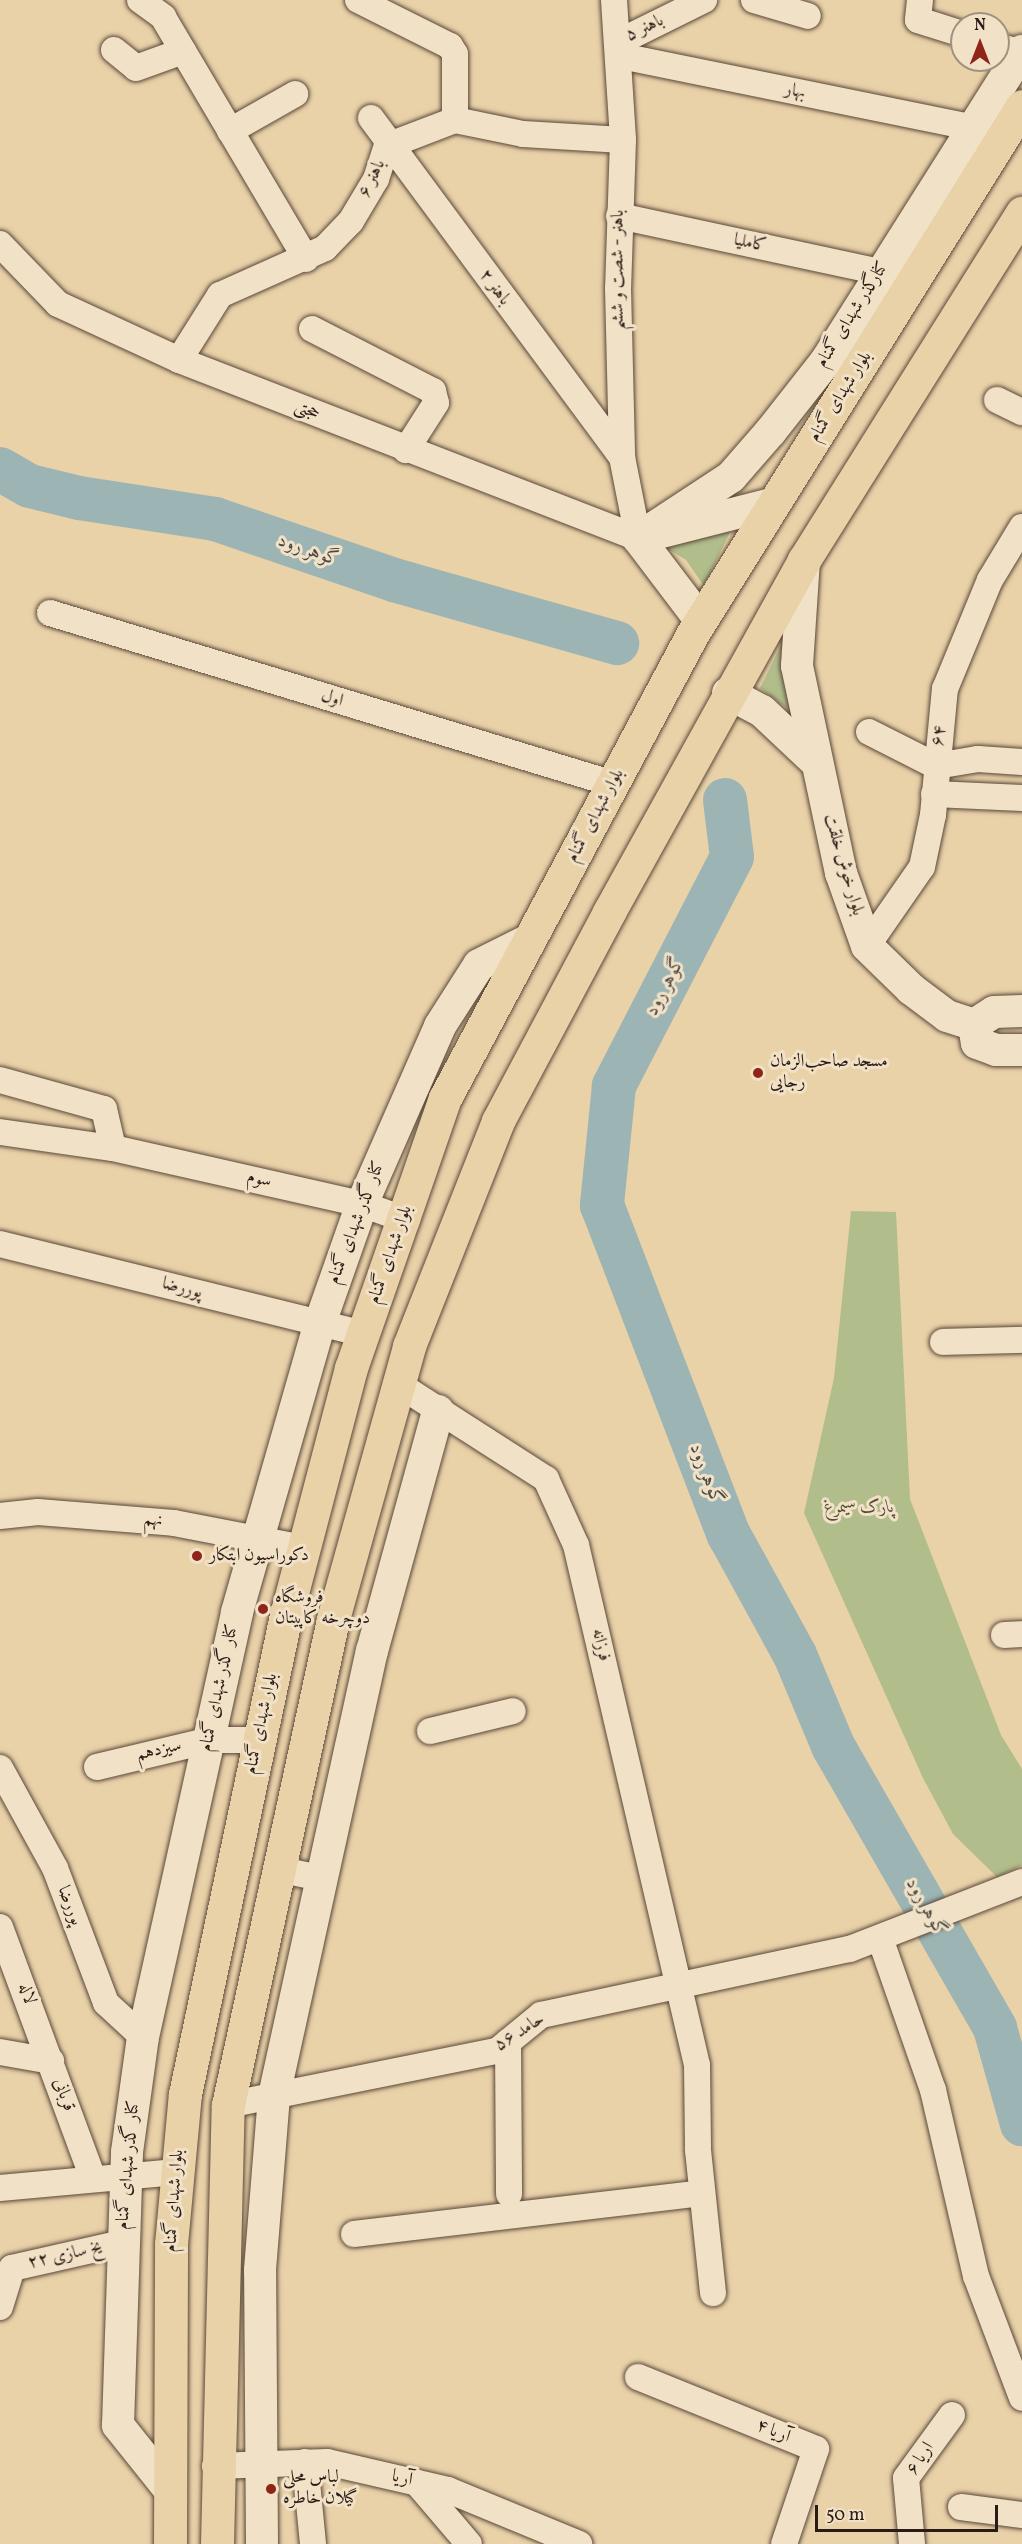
<!DOCTYPE html>
<html>
<head>
<meta charset="utf-8">
<style>
	body { margin:0 }
	#map { position:relative; width:1022px; height:2544px; overflow:hidden; background:#e9d1a8; font-family:Vollkorn,Amiri,serif }
	div>[style] { position:absolute }
	.green>* { inset:0; background:#b1bd8b }
	.river>* { height:44px; margin:-22px; padding:0 22px; transform-origin:22px; border-radius:22px; background:#9cb4b3 }
	.roads { filter:drop-shadow(0 0 2px #5a483a) drop-shadow(0 0 2px #5a483a) }
	.minor>* { height:26px; margin:-13px; padding:0 13px; transform-origin:13px; border-radius:13px; background:#f1e1c6 }
	.tertiary>* { height:32px; margin:-16px; padding:0 16px; transform-origin:16px; border-radius:16px; background:#f1e1c6 }
	.trunk>* { height:33px; margin:-16.5px; padding:0 16.5px; transform-origin:16.5px; border-radius:16.5px; background:#e9d1a8 }
	.dots>* { width:16px; height:16px; translate:-50% -50%; box-sizing:border-box; border:3px solid #f1e1c6; border-radius:50% }
	span { translate:-50% -50%; white-space:nowrap; text-align:center; line-height:1.15; -webkit-text-stroke:6px #f1e1c6; paint-order:stroke }
	.street-label { font-size:18px; color:#2a1b16 }
	.poi-label { font-size:18px; color:#2a1b16 }
	.left { translate:0 -50%; text-align:left }
	.park-label { font-size:18px; color:#524c39; font-style:italic }
	.water-label { font-size:20px; color:#4c4945; font-style:italic }
	.north { position:absolute; left:950px; top:12px; width:60px; height:60px; box-sizing:border-box; background:#f1e1c6; border:2px solid #a19280; border-radius:50%; rotate:0deg; font-size:16px; font-weight:700; line-height:24px; text-align:center; color:#2a1b16 }
	.north::after { content:''; display:block; margin:auto; width:21px; height:27px; background:#8f2418; clip-path:polygon(50% 0,100% 100%,50% 72%,0 100%) }
	.scale { position:absolute; left:815px; top:2505px; width:183px; height:27px; box-sizing:border-box; border:3px solid #2a1b16; border-top:0; padding-left:8px; font-size:18px; line-height:21px; white-space:nowrap; color:#2a1b16; -webkit-text-stroke:4px #f1e1c6; paint-order:stroke }
</style>
</head>
<body>
<div id="map">
	<div class="green">
		<div style="clip-path:polygon(733px 526px,704px 586px,686px 560px,655px 541px)"></div>
		<div style="clip-path:polygon(785px 637px,797px 716px,760px 688px)"></div>
		<div style="clip-path:polygon(851px 1211px,896px 1212px,910px 1499px,1001px 1735px,1022px 1769px,1022px 1865px,997px 1877px,953px 1834px,923px 1778px,804px 1513px,834px 1378px)"></div>
	</div>
	<div class="river">
		<div style="left:0;top:469px;width:34px;rotate:30deg"></div>
		<div style="left:30px;top:486px;width:50px;rotate:13.8deg"></div>
		<div style="left:79px;top:498px;width:138px;rotate:8.8deg"></div>
		<div style="left:215px;top:519px;width:189px;rotate:18.8deg"></div>
		<div style="left:394px;top:580px;width:232px;rotate:15.8deg"></div>
		<div style="left:725px;top:800px;width:57px;rotate:83deg"></div>
		<div style="left:732px;top:857px;width:258px;rotate:117.3deg"></div>
		<div style="left:614px;top:1086px;width:120px;rotate:95.8deg"></div>
		<div style="left:602px;top:1205px;width:354px;rotate:69deg"></div>
		<div style="left:729px;top:1535px;width:137px;rotate:61.2deg"></div>
		<div style="left:795px;top:1655px;width:99px;rotate:67.3deg"></div>
		<div style="left:833px;top:1746px;width:325px;rotate:60.1deg"></div>
		<div style="left:995px;top:2028px;width:100px;rotate:74.3deg"></div>
	</div>
	<div class="roads">
		<div class="minor">
			<div style="left:140px;top:0;width:29px;rotate:36deg"></div>
			<div style="left:163px;top:17px;width:281px;rotate:59.4deg"></div>
			<div style="left:358px;top:0;width:103px;rotate:26.6deg"></div>
			<div style="left:450px;top:46px;width:9px;rotate:58deg"></div>
			<div style="left:455px;top:54px;width:66px;rotate:90deg"></div>
			<div style="left:614px;top:0;width:140px;rotate:86.3deg"></div>
			<div style="left:623px;top:140px;width:148px;rotate:91.9deg"></div>
			<div style="left:618px;top:288px;width:169px;rotate:88.6deg"></div>
			<div style="left:622px;top:457px;width:83px;rotate:78.8deg"></div>
			<div style="left:754px;top:0;width:56px;rotate:16.5deg"></div>
			<div style="left:920px;top:0;width:20px;rotate:96deg"></div>
			<div style="left:918px;top:20px;width:46px;rotate:17.7deg"></div>
			<div style="left:619px;top:42px;width:95px;rotate:-26.3deg"></div>
			<div style="left:998px;top:46px;width:24px;rotate:17deg"></div>
			<div style="left:114px;top:50px;width:28px;rotate:39deg"></div>
			<div style="left:136px;top:68px;width:50px;rotate:-19.9deg"></div>
			<div style="left:621px;top:56px;width:355px;rotate:11.5deg"></div>
			<div style="left:371px;top:118px;width:422px;rotate:53.5deg"></div>
			<div style="left:230px;top:131px;width:75px;rotate:-29.6deg"></div>
			<div style="left:619px;top:216px;width:268px;rotate:12.1deg"></div>
			<div style="left:0;top:244px;width:83px;rotate:46deg"></div>
			<div style="left:58px;top:304px;width:133px;rotate:24.8deg"></div>
			<div style="left:179px;top:360px;width:492px;rotate:21.2deg"></div>
			<div style="left:312px;top:329px;width:136px;rotate:27.1deg"></div>
			<div style="left:433px;top:391px;width:12px;rotate:76deg"></div>
			<div style="left:436px;top:403px;width:56px;rotate:122.6deg"></div>
			<div style="left:179px;top:360px;width:77px;rotate:-57.8deg"></div>
			<div style="left:220px;top:295px;width:115px;rotate:-24.1deg"></div>
			<div style="left:325px;top:248px;width:37px;rotate:-46deg"></div>
			<div style="left:351px;top:221px;width:49px;rotate:-59.2deg"></div>
			<div style="left:376px;top:179px;width:35px;rotate:-72deg"></div>
			<div style="left:387px;top:146px;width:73px;rotate:-20.9deg"></div>
			<div style="left:455px;top:120px;width:69px;rotate:11.6deg"></div>
			<div style="left:523px;top:134px;width:100px;rotate:3.4deg"></div>
			<div style="left:997px;top:400px;width:28px;rotate:26deg"></div>
			<div style="left:50px;top:613px;width:589px;rotate:16.87deg"></div>
			<div style="left:869px;top:732px;width:75px;rotate:26.9deg"></div>
			<div style="left:936px;top:766px;width:43px;rotate:-9.5deg"></div>
			<div style="left:978px;top:759px;width:44px;rotate:3.9deg"></div>
			<div style="left:934px;top:794px;width:88px;rotate:2.6deg"></div>
			<div style="left:867px;top:946px;width:96px;rotate:-55.2deg"></div>
			<div style="left:922px;top:867px;width:53px;rotate:-78.1deg"></div>
			<div style="left:933px;top:815px;width:127px;rotate:-84.6deg"></div>
			<div style="left:945px;top:689px;width:118px;rotate:-67.6deg"></div>
			<div style="left:990px;top:580px;width:62px;rotate:-58.9deg"></div>
			<div style="left:0;top:1080px;width:108px;rotate:15.6deg"></div>
			<div style="left:104px;top:1109px;width:40px;rotate:77deg"></div>
			<div style="left:0;top:1132px;width:114px;rotate:8.1deg"></div>
			<div style="left:113px;top:1148px;width:255px;rotate:12.7deg"></div>
			<div style="left:362px;top:1204px;width:44px;rotate:20.1deg"></div>
			<div style="left:0;top:1244px;width:375px;rotate:13.9deg"></div>
			<div style="left:943px;top:1342px;width:79px;rotate:-1.5deg"></div>
			<div style="left:398px;top:1384px;width:176px;rotate:32.7deg"></div>
			<div style="left:546px;top:1479px;width:72px;rotate:65.6deg"></div>
			<div style="left:576px;top:1545px;width:534px;rotate:76.9deg"></div>
			<div style="left:697px;top:2065px;width:85px;rotate:89.3deg"></div>
			<div style="left:698px;top:2150px;width:144px;rotate:84deg"></div>
			<div style="left:0;top:1516px;width:38px;rotate:-6deg"></div>
			<div style="left:38px;top:1512px;width:136px;rotate:4.6deg"></div>
			<div style="left:174px;top:1523px;width:132px;rotate:10.9deg"></div>
			<div style="left:1004px;top:1635px;width:18px;rotate:-3deg"></div>
			<div style="left:430px;top:1731px;width:85px;rotate:-13.5deg"></div>
			<div style="left:97px;top:1767px;width:116px;rotate:-13.4deg"></div>
			<div style="left:210px;top:1740px;width:49px"></div>
			<div style="left:0;top:1768px;width:114px;rotate:61.2deg"></div>
			<div style="left:55px;top:1868px;width:144px;rotate:69.3deg"></div>
			<div style="left:106px;top:2003px;width:50px;rotate:42.6deg"></div>
			<div style="left:277px;top:1869px;width:45px;rotate:11.6deg"></div>
			<div style="left:0;top:1927px;width:268px;rotate:69.7deg"></div>
			<div style="left:880px;top:1938px;width:161px;rotate:70.8deg"></div>
			<div style="left:933px;top:2090px;width:191px;rotate:77deg"></div>
			<div style="left:976px;top:2276px;width:130px;rotate:69.3deg"></div>
			<div style="left:508px;top:2042px;width:152px;rotate:89.6deg"></div>
			<div style="left:0;top:2052px;width:52px;rotate:10deg"></div>
			<div style="left:228px;top:2105px;width:274px;rotate:-11.4deg"></div>
			<div style="left:497px;top:2051px;width:57px;rotate:-39.3deg"></div>
			<div style="left:541px;top:2015px;width:316px;rotate:-12.1deg"></div>
			<div style="left:850px;top:1949px;width:185px;rotate:-21.3deg"></div>
			<div style="left:0;top:2188px;width:177px;rotate:-5.2deg"></div>
			<div style="left:354px;top:2234px;width:350px;rotate:-6.7deg"></div>
			<div style="left:0;top:2307px;width:41px;rotate:-72.9deg"></div>
			<div style="left:12px;top:2268px;width:113px;rotate:-12.8deg"></div>
			<div style="left:638px;top:2377px;width:192px;rotate:22deg"></div>
			<div style="left:816px;top:2449px;width:100px;rotate:108.6deg"></div>
			<div style="left:305px;top:2462px;width:82px;rotate:84.4deg"></div>
			<div style="left:215px;top:2466px;width:112px;rotate:-2deg"></div>
			<div style="left:327px;top:2462px;width:124px;rotate:13deg"></div>
			<div style="left:448px;top:2490px;width:142px;rotate:22.4deg"></div>
			<div style="left:417px;top:2483px;width:80px;rotate:49.6deg"></div>
			<div style="left:961px;top:2507px;width:62px;rotate:7.5deg"></div>
			<div style="left:912px;top:2544px;width:66px;rotate:-95.2deg"></div>
			<div style="left:906px;top:2478px;width:78px;rotate:-53.9deg"></div>
		</div>
		<div class="tertiary">
			<div style="left:638px;top:538px;width:111px;rotate:-33.3deg"></div>
			<div style="left:731px;top:477px;width:61px;rotate:-49deg"></div>
			<div style="left:771px;top:431px;width:89px;rotate:-51.8deg"></div>
			<div style="left:826px;top:361px;width:367px;rotate:-57.7deg"></div>
			<div style="left:804px;top:560px;width:106px;rotate:93.8deg"></div>
			<div style="left:797px;top:666px;width:212px;rotate:78deg"></div>
			<div style="left:841px;top:873px;width:77px;rotate:70.4deg"></div>
			<div style="left:867px;top:946px;width:62px;rotate:44.3deg"></div>
			<div style="left:911px;top:989px;width:45px;rotate:36.9deg"></div>
			<div style="left:947px;top:1016px;width:28px;rotate:18deg"></div>
			<div style="left:701px;top:621px;width:104px;rotate:-127.2deg"></div>
			<div style="left:638px;top:538px;width:141px;rotate:-14.3deg"></div>
			<div style="left:728px;top:693px;width:38px;rotate:28deg"></div>
			<div style="left:762px;top:711px;width:73px;rotate:43.3deg"></div>
			<div style="left:974px;top:1025px;width:18px;rotate:81deg"></div>
			<div style="left:977px;top:1043px;width:20px;rotate:20deg"></div>
			<div style="left:996px;top:1050px;width:26px"></div>
			<div style="left:974px;top:1025px;width:24px;rotate:-33deg"></div>
			<div style="left:994px;top:1012px;width:28px;rotate:-2deg"></div>
			<div style="left:169px;top:2489px;width:82px;rotate:-128.6deg"></div>
			<div style="left:118px;top:2425px;width:273px;rotate:-88.1deg"></div>
			<div style="left:127px;top:2152px;width:116px;rotate:-82.1deg"></div>
			<div style="left:143px;top:2037px;width:435px;rotate:-77.5deg"></div>
			<div style="left:237px;top:1612px;width:301px;rotate:-74deg"></div>
			<div style="left:320px;top:1323px;width:126px;rotate:-70.6deg"></div>
			<div style="left:362px;top:1204px;width:194px;rotate:-66.3deg"></div>
			<div style="left:440px;top:1026px;width:72px;rotate:-57.4deg"></div>
			<div style="left:479px;top:965px;width:56px;rotate:-26.6deg"></div>
			<div style="left:262px;top:2544px;width:274px;rotate:-90.4deg"></div>
			<div style="left:260px;top:2270px;width:175px;rotate:-85.4deg"></div>
			<div style="left:274px;top:2096px;width:456px;rotate:-77.6deg"></div>
			<div style="left:372px;top:1651px;width:249px;rotate:-74.6deg"></div>
		</div>
		<div class="trunk">
			<div style="left:170px;top:2544px;width:300px;rotate:-89.8deg"></div>
			<div style="left:171px;top:2244px;width:151px;rotate:-84.7deg"></div>
			<div style="left:185px;top:2094px;width:493px;rotate:-78.1deg"></div>
			<div style="left:287px;top:1612px;width:252px;rotate:-75.3deg"></div>
			<div style="left:351px;top:1368px;width:158px;rotate:-70.8deg"></div>
			<div style="left:403px;top:1219px;width:128px;rotate:-70.9deg"></div>
			<div style="left:445px;top:1098px;width:527px;rotate:-61.93deg"></div>
			<div style="left:693px;top:633px;width:621px;rotate:-58.02deg"></div>
			<div style="left:217px;top:2544px;width:439px;rotate:-88.6deg"></div>
			<div style="left:228px;top:2105px;width:497px;rotate:-77.8deg"></div>
			<div style="left:333px;top:1619px;width:283px;rotate:-74.4deg"></div>
			<div style="left:409px;top:1346px;width:242px;rotate:-68.4deg"></div>
			<div style="left:498px;top:1121px;width:237px;rotate:-62deg"></div>
			<div style="left:609px;top:912px;width:402px;rotate:-61deg"></div>
			<div style="left:804px;top:560px;width:410px;rotate:-57.9deg"></div>
		</div>
	</div>
	<div class="dots">
		<div style="left:758px;top:1073px;background:#8f2418"></div>
		<div style="left:197px;top:1556px;background:#8f2418"></div>
		<div style="left:263px;top:1609px;background:#8f2418"></div>
		<div style="left:271px;top:2489px;background:#8f2418"></div>
	</div>
	<div class="street-label">
		<span style="left:645px;top:29px;rotate:-26deg">باهنر ۵</span>
		<span style="left:795px;top:92px;rotate:11deg">بهار</span>
		<span style="left:373px;top:179px;rotate:-65deg">باهنر ۶</span>
		<span style="left:750px;top:244px;rotate:12deg">کاملیا</span>
		<span style="left:619px;top:270px;rotate:-90deg">باهنر - شصت و ششم</span>
		<span style="left:494px;top:288px;rotate:53deg">باهنر ۲</span>
		<span style="left:853px;top:315px;rotate:-58deg">کنارگذر شهدای گمنام</span>
		<span style="left:841px;top:397px;rotate:-58deg">بلوار شهدای گمنام</span>
		<span style="left:307px;top:411px;rotate:22deg">حجتی</span>
		<span style="left:332px;top:699px;rotate:18deg">اول</span>
		<span style="left:940px;top:736px;rotate:-84deg">۶۴</span>
		<span style="left:596px;top:816px;rotate:-62deg">بلوار شهدای گمنام</span>
		<span style="left:843px;top:865px;rotate:74deg">بلوار خوش خلقت</span>
		<span style="left:259px;top:1180px;rotate:13deg">سوم</span>
		<span style="left:357px;top:1223px;rotate:-69deg">کنار گذر شهدای گمنام</span>
		<span style="left:391px;top:1255px;rotate:-71deg">بلوار شهدای گمنام</span>
		<span style="left:182px;top:1289px;rotate:14deg">پوررضا</span>
		<span style="left:153px;top:1521px;rotate:5deg">نهم</span>
		<span style="left:600px;top:1645px;rotate:76deg">فرزانه</span>
		<span style="left:220px;top:1688px;rotate:-78deg">کنار گذر شهدای گمنام</span>
		<span style="left:262px;top:1724px;rotate:-78deg">بلوار شهدای گمنام</span>
		<span style="left:159px;top:1751px;rotate:-13deg">سیزدهم</span>
		<span style="left:69px;top:1906px;rotate:69deg">پوررضا</span>
		<span style="left:26px;top:1994px;rotate:69deg">لاله</span>
		<span style="left:520px;top:2033px;rotate:-33deg">حامد ۵۶</span>
		<span style="left:63px;top:2095px;rotate:70deg">قربانی</span>
		<span style="left:129px;top:2165px;rotate:-85deg">کنار گذر شهدای گمنام</span>
		<span style="left:175px;top:2201px;rotate:-86deg">بلوار شهدای گمنام</span>
		<span style="left:65px;top:2256px;rotate:-13deg">یخ سازی ۲۲</span>
		<span style="left:773px;top:2432px;rotate:22deg">آریا ۴</span>
		<span style="left:921px;top:2459px;rotate:-56deg">اریا ۶</span>
		<span style="left:402px;top:2479px;rotate:13deg">آریا</span>
	</div>
	<div class="poi-label">
		<span class="left" style="left:770px;top:1073px">مسجد صاحب‌الزمان<br>رجایی</span>
		<span class="left" style="left:209px;top:1556px">دکوراسیون ابتکار</span>
		<span class="left" style="left:275px;top:1609px">فروشگاه<br>دوچرخه کاپیتان</span>
		<span class="left" style="left:283px;top:2489px">لباس محلی<br>گیلان خاطره</span>
	</div>
	<div class="park-label">
		<span style="left:859px;top:1508px">پارک سیمرغ</span>
	</div>
	<div class="water-label">
		<span style="left:309px;top:551px;rotate:19deg">گوهر رود</span>
		<span style="left:666px;top:986px;rotate:-63deg">گوهر رود</span>
		<span style="left:706px;top:1475px;rotate:69deg">گوهر رود</span>
		<span style="left:926px;top:1908px;rotate:60deg">گوهر رود</span>
	</div>
	<div class="north">N</div>
	<div class="scale">50 m</div>
</div>
</body>
</html>
